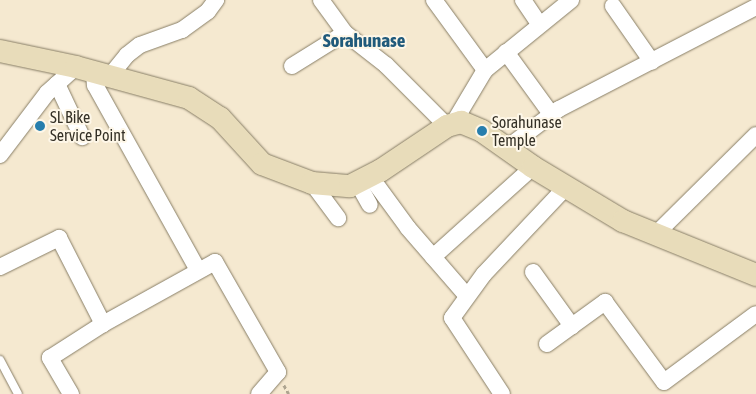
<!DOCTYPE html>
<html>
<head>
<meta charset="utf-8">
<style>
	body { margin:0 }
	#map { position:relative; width:756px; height:394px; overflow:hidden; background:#f5e9d0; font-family:"Asap Condensed",sans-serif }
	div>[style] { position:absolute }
	.path>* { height:2.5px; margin-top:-1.25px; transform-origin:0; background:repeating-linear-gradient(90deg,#ada490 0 4px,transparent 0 6.5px) }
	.roads { filter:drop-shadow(0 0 1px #887e66) drop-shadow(0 0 1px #887e66) }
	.lane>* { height:8px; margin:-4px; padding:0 4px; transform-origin:4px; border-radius:4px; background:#fff }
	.street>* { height:16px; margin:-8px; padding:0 8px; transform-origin:8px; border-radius:8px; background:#fff }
	.secondary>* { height:22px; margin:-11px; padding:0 11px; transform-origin:11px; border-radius:11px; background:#e8dcba }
	.dots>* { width:14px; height:14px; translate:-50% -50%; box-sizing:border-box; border:2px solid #fef7e8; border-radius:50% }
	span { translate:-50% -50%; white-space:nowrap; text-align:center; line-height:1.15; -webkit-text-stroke:4px #fef7e8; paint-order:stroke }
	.poi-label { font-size:16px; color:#343026 }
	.left { translate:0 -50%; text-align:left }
	.quarter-label { font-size:19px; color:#205a7b; font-weight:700 }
</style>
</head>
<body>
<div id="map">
	<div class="path">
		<div style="left:284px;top:385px;width:10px;rotate:61deg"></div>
	</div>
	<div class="roads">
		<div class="lane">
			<div style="left:0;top:360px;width:38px;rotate:62deg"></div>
		</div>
		<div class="street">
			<div style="left:321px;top:0;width:41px;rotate:54deg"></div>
			<div style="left:345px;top:33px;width:52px;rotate:38deg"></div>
			<div style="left:386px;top:65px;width:86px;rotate:45deg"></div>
			<div style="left:434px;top:0;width:87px;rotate:53.9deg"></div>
			<div style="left:523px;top:0;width:29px;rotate:56deg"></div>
			<div style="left:613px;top:6px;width:68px;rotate:55.1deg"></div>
			<div style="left:506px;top:52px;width:77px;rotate:54deg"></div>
			<div style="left:292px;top:66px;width:62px;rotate:-31.9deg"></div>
			<div style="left:94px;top:72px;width:13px;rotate:86deg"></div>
			<div style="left:95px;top:85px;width:212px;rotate:60.9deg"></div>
			<div style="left:110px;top:76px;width:27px;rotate:-51deg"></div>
			<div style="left:127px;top:55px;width:16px;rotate:-38deg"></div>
			<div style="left:140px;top:45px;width:45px;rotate:-19.7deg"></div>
			<div style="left:182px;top:30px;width:32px;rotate:-36deg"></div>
			<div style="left:208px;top:11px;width:14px;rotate:-54deg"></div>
			<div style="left:57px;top:84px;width:59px;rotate:64.7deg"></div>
			<div style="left:454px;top:122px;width:61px;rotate:-59.2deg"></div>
			<div style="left:485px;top:70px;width:111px;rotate:-39.1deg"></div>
			<div style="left:507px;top:148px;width:65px;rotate:-36.9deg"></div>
			<div style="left:559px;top:109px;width:222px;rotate:-27.4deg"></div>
			<div style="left:0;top:155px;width:78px;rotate:-52.8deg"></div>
			<div style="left:47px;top:93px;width:39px;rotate:-42deg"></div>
			<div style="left:370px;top:176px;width:64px;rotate:53.8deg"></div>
			<div style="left:408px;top:228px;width:89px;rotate:49.1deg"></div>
			<div style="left:357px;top:182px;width:26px;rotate:61deg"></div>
			<div style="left:312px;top:183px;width:44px;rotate:53.4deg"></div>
			<div style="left:655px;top:235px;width:142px;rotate:-44.7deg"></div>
			<div style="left:433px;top:257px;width:135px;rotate:-42deg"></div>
			<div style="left:0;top:267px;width:66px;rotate:-26.2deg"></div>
			<div style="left:59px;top:238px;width:97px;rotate:62.9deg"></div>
			<div style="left:533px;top:272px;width:67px;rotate:54.2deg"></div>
			<div style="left:547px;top:344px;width:72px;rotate:-35.9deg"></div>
			<div style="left:605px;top:302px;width:99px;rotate:53.6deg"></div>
			<div style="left:664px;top:382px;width:114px;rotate:-36.5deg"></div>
			<div style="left:71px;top:394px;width:42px;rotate:-120.3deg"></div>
			<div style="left:50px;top:358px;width:63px;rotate:-32.7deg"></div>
			<div style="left:103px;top:324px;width:128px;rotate:-29deg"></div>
			<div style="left:215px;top:262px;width:127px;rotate:60.2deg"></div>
			<div style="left:278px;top:372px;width:29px;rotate:131deg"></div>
			<div style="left:502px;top:394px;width:91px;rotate:-123.3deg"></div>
			<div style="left:452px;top:318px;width:54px;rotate:-54deg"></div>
			<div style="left:484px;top:274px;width:120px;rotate:-46.7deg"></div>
		</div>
		<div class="secondary">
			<div style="left:0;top:51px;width:78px;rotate:11.9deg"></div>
			<div style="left:76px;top:67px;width:117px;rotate:15.3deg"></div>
			<div style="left:189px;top:98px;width:37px;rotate:33deg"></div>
			<div style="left:220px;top:118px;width:62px;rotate:47.6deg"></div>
			<div style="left:262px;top:164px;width:53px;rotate:20.8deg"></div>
			<div style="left:312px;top:183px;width:38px;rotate:5deg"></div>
			<div style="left:350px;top:186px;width:34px;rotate:-27deg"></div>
			<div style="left:380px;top:171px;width:81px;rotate:-33.9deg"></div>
			<div style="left:447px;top:126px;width:15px;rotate:-16deg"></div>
			<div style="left:461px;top:122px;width:23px;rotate:23deg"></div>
			<div style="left:482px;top:131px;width:62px;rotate:35.2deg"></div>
			<div style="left:533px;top:167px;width:105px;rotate:31deg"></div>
			<div style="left:623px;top:221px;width:144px;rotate:22.1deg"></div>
		</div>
	</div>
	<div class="dots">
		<div style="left:40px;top:126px;background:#277ead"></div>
		<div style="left:482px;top:131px;background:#277ead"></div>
	</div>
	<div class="poi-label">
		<span class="left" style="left:50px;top:126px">SL Bike<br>Service Point</span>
		<span class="left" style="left:492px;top:131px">Sorahunase<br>Temple</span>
	</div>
	<div class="quarter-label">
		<span style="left:364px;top:41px">Sorahunase</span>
	</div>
</div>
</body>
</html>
